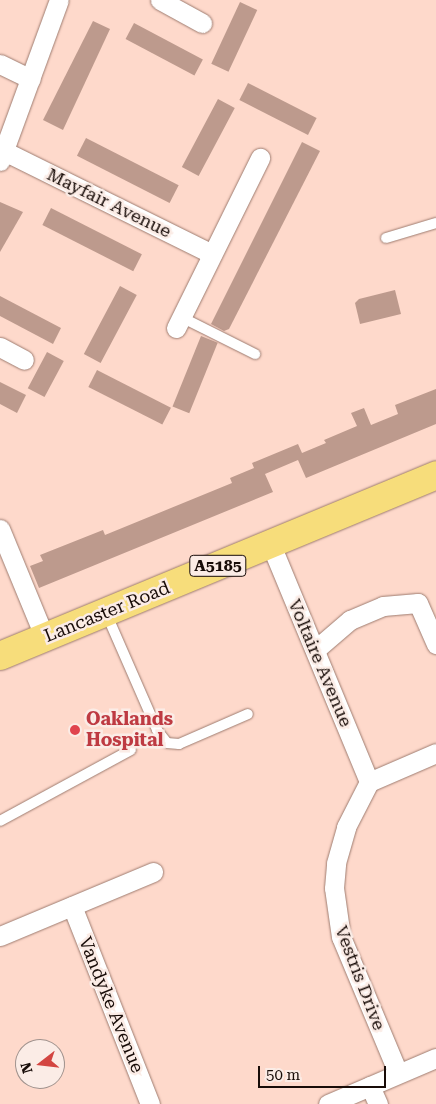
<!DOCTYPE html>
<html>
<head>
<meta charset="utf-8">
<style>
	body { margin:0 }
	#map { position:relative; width:436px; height:1104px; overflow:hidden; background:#fed9cb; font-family:"Roboto Serif",serif }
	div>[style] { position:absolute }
	.building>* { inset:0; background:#bd9a8d; transform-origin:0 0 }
	.roads { filter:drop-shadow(0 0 1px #9e7c70) drop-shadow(0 0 1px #9e7c70) }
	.service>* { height:10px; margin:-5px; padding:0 5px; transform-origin:5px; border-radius:5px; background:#fff }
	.minor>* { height:19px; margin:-9.5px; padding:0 9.5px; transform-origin:9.5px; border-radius:9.5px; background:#fff }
	.primary>* { height:28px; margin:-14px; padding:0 14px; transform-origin:14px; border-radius:14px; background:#f7dd7b }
	.dots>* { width:14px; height:14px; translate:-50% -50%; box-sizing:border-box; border:2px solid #fbece6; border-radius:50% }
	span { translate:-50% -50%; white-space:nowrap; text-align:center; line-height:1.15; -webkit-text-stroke:5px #fbece6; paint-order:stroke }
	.shield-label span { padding:1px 4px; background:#fbece6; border:1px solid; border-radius:4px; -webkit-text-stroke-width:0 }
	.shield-label { font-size:16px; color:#180c08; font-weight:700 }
	.street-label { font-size:18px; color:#180c08 }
	.health-label { font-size:18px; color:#be3a42; font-weight:700 }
	.left { translate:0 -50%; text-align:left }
	.north { position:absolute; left:15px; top:1039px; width:50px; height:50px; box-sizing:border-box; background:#fbece6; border:1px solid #a0928d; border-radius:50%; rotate:254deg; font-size:14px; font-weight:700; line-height:20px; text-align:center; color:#180c08 }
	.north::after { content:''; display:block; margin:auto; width:18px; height:22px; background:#d34541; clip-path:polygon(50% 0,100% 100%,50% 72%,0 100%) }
	.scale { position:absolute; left:258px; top:1066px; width:128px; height:22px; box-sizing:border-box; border:2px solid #180c08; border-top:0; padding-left:6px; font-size:15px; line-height:18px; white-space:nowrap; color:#180c08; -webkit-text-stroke:4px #fbece6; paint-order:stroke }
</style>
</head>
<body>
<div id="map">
	<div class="building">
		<div style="left:240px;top:2px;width:19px;height:68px;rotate:25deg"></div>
		<div style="clip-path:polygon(93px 21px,110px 29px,63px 130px,43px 120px)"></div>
		<div style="left:134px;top:23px;width:78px;height:18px;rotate:28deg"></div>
		<div style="left:248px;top:83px;width:77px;height:19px;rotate:27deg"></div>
		<div style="left:218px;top:99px;width:19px;height:77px;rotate:28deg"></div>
		<div style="left:86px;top:138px;width:104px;height:20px;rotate:27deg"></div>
		<div style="clip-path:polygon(302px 142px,320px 151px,229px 329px,224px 331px,211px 324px)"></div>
		<div style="clip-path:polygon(0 202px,23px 212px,0 252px)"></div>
		<div style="left:51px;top:208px;width:102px;height:19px;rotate:27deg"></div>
		<div style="left:120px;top:286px;width:19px;height:77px;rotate:28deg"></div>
		<div style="clip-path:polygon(395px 290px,401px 314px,360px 324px,355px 303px,359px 299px)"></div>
		<div style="clip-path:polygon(0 296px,61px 328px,53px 344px,0 316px)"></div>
		<div style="left:201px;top:336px;width:18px;height:76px;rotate:22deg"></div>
		<div style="left:47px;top:352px;width:19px;height:41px;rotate:28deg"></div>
		<div style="left:97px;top:370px;width:83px;height:19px;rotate:27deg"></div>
		<div style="clip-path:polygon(0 382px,26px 395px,17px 413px,0 404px)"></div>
		<div style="clip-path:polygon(436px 389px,436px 424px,306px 478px,298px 460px,265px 474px,273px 492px,39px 588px,30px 566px,43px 561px,40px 555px,103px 530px,105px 535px,232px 483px,230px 478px,254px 468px,252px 463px,298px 444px,302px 453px,326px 443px,324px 440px,357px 426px,351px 413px,364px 408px,371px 425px,398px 414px,395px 405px)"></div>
	</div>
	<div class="roads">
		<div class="service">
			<div style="left:386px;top:238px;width:52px;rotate:-16.7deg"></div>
			<div style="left:181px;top:317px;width:83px;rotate:26.6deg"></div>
			<div style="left:106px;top:613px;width:128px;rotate:66.4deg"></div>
			<div style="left:157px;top:730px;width:16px;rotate:52deg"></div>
			<div style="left:167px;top:743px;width:12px;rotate:5deg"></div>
			<div style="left:179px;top:744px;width:75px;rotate:-23.5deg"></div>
			<div style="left:0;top:821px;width:149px;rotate:-28.5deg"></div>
		</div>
		<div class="minor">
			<div style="left:160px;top:0;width:48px;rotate:28.7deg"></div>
			<div style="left:0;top:64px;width:34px;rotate:26deg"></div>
			<div style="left:6px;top:152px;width:230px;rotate:26.3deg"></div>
			<div style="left:0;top:161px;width:171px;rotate:-69.9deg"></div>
			<div style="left:176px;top:328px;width:190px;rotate:-63.7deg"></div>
			<div style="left:0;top:347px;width:27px;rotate:28deg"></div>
			<div style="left:0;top:529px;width:118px;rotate:67.6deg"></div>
			<div style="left:271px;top:545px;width:256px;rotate:67.5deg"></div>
			<div style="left:315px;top:650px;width:46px;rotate:-40.6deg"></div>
			<div style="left:350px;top:620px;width:36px;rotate:-23deg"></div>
			<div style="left:383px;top:606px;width:35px;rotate:-5deg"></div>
			<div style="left:418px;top:603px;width:45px;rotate:66.3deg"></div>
			<div style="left:72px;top:906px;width:213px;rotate:68.5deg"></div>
			<div style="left:0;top:936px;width:166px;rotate:-22.7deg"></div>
			<div style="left:398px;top:1073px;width:147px;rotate:-112.7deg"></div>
			<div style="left:341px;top:937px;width:49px;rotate:-98.1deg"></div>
			<div style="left:334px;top:888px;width:25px;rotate:-85deg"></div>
			<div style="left:336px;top:863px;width:37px;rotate:-74deg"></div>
			<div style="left:346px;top:827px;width:51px;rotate:-62.9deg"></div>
			<div style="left:369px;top:782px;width:73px;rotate:-23.4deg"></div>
			<div style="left:370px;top:1086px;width:20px;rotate:66deg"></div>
			<div style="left:328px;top:1104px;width:117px;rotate:-23.1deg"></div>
		</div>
		<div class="primary">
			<div style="left:0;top:656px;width:472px;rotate:-22.5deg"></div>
		</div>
	</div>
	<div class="dots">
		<div style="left:75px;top:730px;background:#e0444e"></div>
	</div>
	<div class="shield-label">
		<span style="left:218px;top:566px">A5185</span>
	</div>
	<div class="street-label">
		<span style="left:109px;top:203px;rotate:26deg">Mayfair Avenue</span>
		<span style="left:107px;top:612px;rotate:-22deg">Lancaster Road</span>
		<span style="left:320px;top:663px;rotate:67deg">Voltaire Avenue</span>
		<span style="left:360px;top:978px;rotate:69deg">Vestris Drive</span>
		<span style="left:111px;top:1005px;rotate:68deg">Vandyke Avenue</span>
	</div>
	<div class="health-label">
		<span class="left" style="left:86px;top:730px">Oaklands<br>Hospital</span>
	</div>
	<div class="north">N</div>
	<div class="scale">50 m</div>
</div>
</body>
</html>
